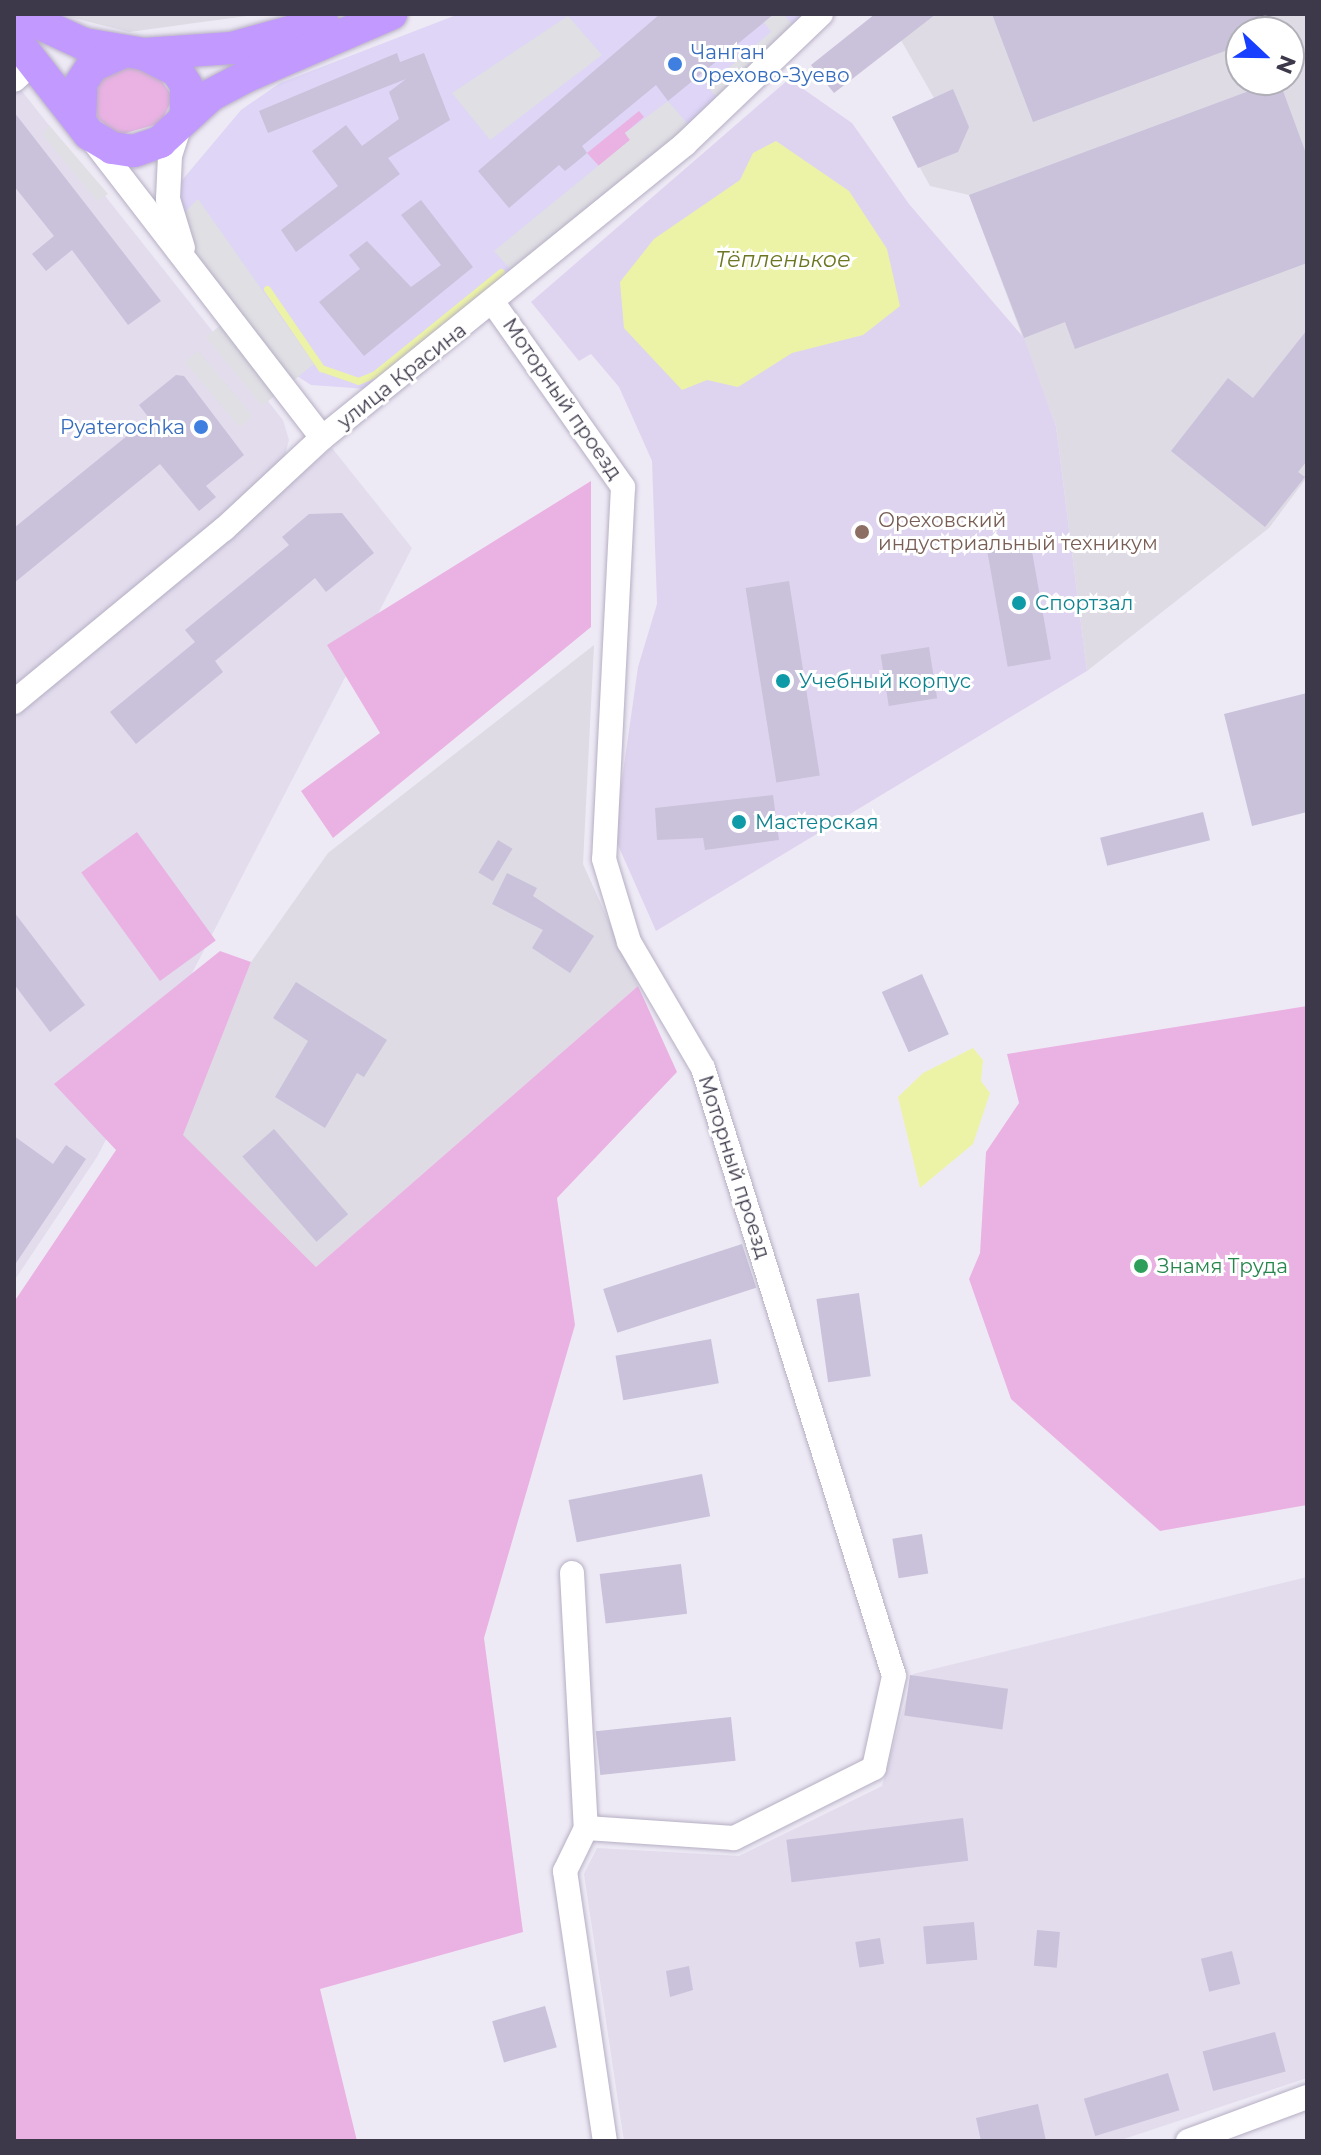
<!DOCTYPE html>
<html>
<head>
<meta charset="utf-8">
<style>
	body { margin:0 }
	#map { position:relative; width:1321px; height:2155px; overflow:hidden; background:#eeeaf5; font-family:Montserrat,sans-serif }
	div>[style] { position:absolute }
	.residential>* { inset:0; background:#e2dced }
	.commercial>* { inset:0; background:#ded5f7 }
	.industrial>* { inset:0; background:#dedbe5 }
	.education>* { inset:0; background:#dfd4ef }
	.green>* { inset:0; background:#eab2e3; transform-origin:0 0 }
	.parking>* { inset:0; background:#e0dfe4; transform-origin:0 0 }
	.water>* { inset:0; background:#ecf3a6 }
	.stream>* { height:7px; margin:-3.5px; padding:0 3.5px; transform-origin:3.5px; border-radius:3.5px; background:#ecf3a6 }
	.building>* { inset:0; background:#c9c2da; transform-origin:0 0 }
	.roads { filter:drop-shadow(0 0 2px #b6afc4) drop-shadow(0 0 2px #b6afc4) }
	.minor>* { height:24px; margin:-12px; padding:0 12px; transform-origin:12px; border-radius:12px; background:#fff }
	.major>* { height:32px; margin:-16px; padding:0 16px; transform-origin:16px; border-radius:16px; background:#c299ff }
	.dots>* { width:22px; height:22px; translate:-50% -50%; box-sizing:border-box; border:4px solid #fff; border-radius:50% }
	span { translate:-50% -50%; white-space:nowrap; text-align:center; line-height:1.15; -webkit-text-stroke:6px #fff; paint-order:stroke }
	.shop-label { font-size:20px; color:#366cbe }
	.left { translate:0 -50%; text-align:left }
	.right { translate:-100% -50%; text-align:right }
	.street-label { font-size:20px; color:#3d384a }
	.education-label { font-size:20px; color:#785e54 }
	.culture-label { font-size:20px; color:#0d838f }
	.leisure-label { font-size:20px; color:#27864d }
	.water-label { font-size:22px; color:#6d7622; font-style:italic }
	.frame { position:absolute; inset:0; border:16px solid #3d384a; pointer-events:none }
	.north { position:absolute; left:1225px; top:16px; width:80px; height:80px; box-sizing:border-box; background:#fff; border:2px solid #b1afb7; border-radius:50%; rotate:112deg; font-size:22px; font-weight:700; line-height:32px; text-align:center; color:#3d384a }
	.north::after { content:''; display:block; margin:auto; width:28px; height:36px; background:#183eff; clip-path:polygon(50% 0,100% 100%,50% 72%,0 100%) }
</style>
</head>
<body>
<div id="map">
	<div class="residential">
		<div style="clip-path:polygon(21px 90px,283px 420px,289px 440px,284px 460px,269px 479px,14px 691px,14px 91px)"></div>
		<div style="clip-path:polygon(332px 448px,412px 548px,97px 1157px,14px 1281px,14px 713px)"></div>
		<div style="clip-path:polygon(1307px 1577px,1307px 2078px,1118px 2141px,624px 2141px,584px 1874px,597px 1848px,739px 1856px,882px 1786px,913px 1674px)"></div>
	</div>
	<div class="commercial">
		<div style="clip-path:polygon(459px 14px,809px 14px,675px 138px,367px 389px,311px 385px,286px 369px,178px 212px,178px 185px,241px 110px,280px 83px)"></div>
	</div>
	<div class="industrial">
		<div style="clip-path:polygon(58px 14px,261px 14px,129px 32px)"></div>
		<div style="clip-path:polygon(evenodd,886px 14px,1307px 14px,1307px 477px,1269px 528px,1087px 671px,1056px 426px,969px 195px,930px 186px,892px 117px,934px 98px,886px 14px,1241px 32px,1289px 32px,1289px 80px,1241px 80px,1241px 32px)"></div>
		<div style="clip-path:polygon(594px 645px,583px 864px,638px 986px,316px 1267px,182px 1135px,251px 962px,328px 853px)"></div>
	</div>
	<div class="education">
		<div style="clip-path:polygon(789px 79px,852px 123px,909px 204px,1024px 338px,1056px 426px,1087px 671px,656px 931px,614px 836px,638px 667px,657px 604px,652px 461px,619px 387px,591px 354px,579px 361px,531px 302px)"></div>
	</div>
	<div class="green">
		<div style="clip-path:polygon(129px 67px,156px 73px,173px 97px,161px 123px,119px 135px,97px 118px,94px 91px,101px 78px)"></div>
		<div style="clip-path:polygon(639px 111px,644px 117px,625px 133px,630px 140px,599px 166px,587px 153px)"></div>
		<div style="clip-path:polygon(591px 481px,591px 627px,333px 838px,301px 791px,380px 733px,327px 645px)"></div>
		<div style="left:137px;top:832px;width:134px;height:69px;rotate:54deg"></div>
		<div style="clip-path:polygon(220px 951px,251px 962px,183px 1135px,316px 1267px,638px 986px,677px 1072px,557px 1198px,575px 1325px,484px 1638px,523px 1932px,320px 1989px,357px 2141px,14px 2141px,14px 1302px,116px 1150px,54px 1084px)"></div>
		<div style="clip-path:polygon(1307px 1006px,1307px 1505px,1160px 1531px,1011px 1399px,969px 1279px,980px 1253px,986px 1152px,1019px 1103px,1007px 1054px)"></div>
	</div>
	<div class="parking">
		<div style="clip-path:polygon(774px 14px,783px 14px,803px 36px,726px 108px,707px 86px,771px 32px,764px 22px)"></div>
		<div style="clip-path:polygon(568px 16px,602px 55px,490px 140px,452px 93px)"></div>
		<div style="clip-path:polygon(668px 101px,696px 134px,521px 281px,494px 251px,630px 140px,625px 133px)"></div>
		<div style="clip-path:polygon(49px 125px,108px 194px,97px 201px,43px 135px)"></div>
		<div style="clip-path:polygon(198px 199px,314px 364px,262px 406px,206px 337px,227px 320px,172px 225px)"></div>
		<div style="left:198px;top:351px;width:85px;height:17px;rotate:50deg"></div>
	</div>
	<div class="water">
		<div style="clip-path:polygon(776px 141px,849px 191px,887px 249px,900px 306px,863px 335px,792px 353px,738px 387px,707px 380px,682px 390px,624px 328px,620px 282px,654px 239px,740px 180px,753px 153px)"></div>
		<div style="clip-path:polygon(973px 1048px,983px 1060px,981px 1081px,990px 1093px,973px 1144px,920px 1188px,898px 1097px,923px 1073px)"></div>
	</div>
	<div class="stream">
		<div style="left:267px;top:289px;width:96px;rotate:55.6deg"></div>
		<div style="left:321px;top:368px;width:39px;rotate:19deg"></div>
		<div style="left:358px;top:381px;width:18px;rotate:-22deg"></div>
		<div style="left:375px;top:374px;width:162px;rotate:-39deg"></div>
	</div>
	<div class="building">
		<div style="clip-path:polygon(660px 14px,774px 14px,668px 101px,656px 85px,582px 146px,587px 153px,575px 163px,565px 171px,559px 165px,509px 208px,478px 171px)"></div>
		<div style="clip-path:polygon(875px 14px,936px 14px,834px 93px,811px 65px)"></div>
		<div style="clip-path:polygon(992px 14px,1259px 14px,1265px 32px,1241px 32px,1241px 45px,1033px 122px)"></div>
		<div style="clip-path:polygon(397px 53px,400px 62px,424px 53px,450px 120px,388px 158px,400px 174px,296px 252px,281px 230px,338px 186px,312px 151px,346px 125px,362px 146px,399px 119px,389px 92px,406px 79px,268px 133px,259px 111px)"></div>
		<div style="clip-path:polygon(1279px 80px,1307px 156px,1307px 263px,1075px 349px,1065px 322px,1024px 338px,969px 195px)"></div>
		<div style="clip-path:polygon(953px 89px,969px 127px,958px 152px,918px 168px,892px 117px)"></div>
		<div style="clip-path:polygon(14px 112px,161px 301px,128px 325px,72px 250px,46px 271px,32px 254px,54px 236px,14px 186px)"></div>
		<div style="clip-path:polygon(421px 200px,473px 267px,364px 356px,319px 302px,360px 269px,349px 255px,367px 241px,411px 287px,441px 265px,401px 215px)"></div>
		<div style="clip-path:polygon(1307px 330px,1307px 461px,1298px 472px,1305px 477px,1265px 527px,1171px 451px,1228px 378px,1253px 398px)"></div>
		<div style="clip-path:polygon(176px 375px,184px 376px,244px 455px,206px 486px,216px 497px,199px 511px,160px 464px,14px 583px,14px 528px,149px 418px,139px 405px)"></div>
		<div style="clip-path:polygon(342px 513px,374px 553px,326px 592px,315px 578px,215px 661px,223px 672px,136px 744px,110px 712px,195px 642px,185px 630px,289px 545px,282px 537px,309px 514px)"></div>
		<div style="left:1030px;top:540px;width:121px;height:44px;rotate:80deg"></div>
		<div style="left:789px;top:581px;width:197px;height:44px;rotate:81deg"></div>
		<div style="left:929px;top:647px;width:52px;height:49px;rotate:81deg"></div>
		<div style="clip-path:polygon(1307px 693px,1307px 812px,1252px 826px,1224px 714px)"></div>
		<div style="clip-path:polygon(773px 795px,779px 840px,705px 850px,703px 838px,657px 840px,655px 808px)"></div>
		<div style="left:1203px;top:812px;width:29px;height:106px;rotate:76deg"></div>
		<div style="left:498px;top:840px;width:17px;height:38px;rotate:31deg"></div>
		<div style="clip-path:polygon(507px 873px,537px 888px,533px 896px,594px 936px,570px 973px,532px 948px,543px 930px,492px 904px)"></div>
		<div style="clip-path:polygon(14px 912px,85px 1005px,50px 1032px,14px 984px)"></div>
		<div style="left:922px;top:974px;width:66px;height:44px;rotate:66deg"></div>
		<div style="clip-path:polygon(296px 982px,387px 1040px,364px 1077px,357px 1073px,325px 1128px,275px 1097px,308px 1041px,273px 1018px)"></div>
		<div style="left:274px;top:1129px;width:113px;height:42px;rotate:49deg"></div>
		<div style="clip-path:polygon(14px 1136px,53px 1164px,66px 1145px,86px 1159px,14px 1266px)"></div>
		<div style="left:742px;top:1244px;width:46px;height:146px;rotate:72deg"></div>
		<div style="left:859px;top:1293px;width:84px;height:43px;rotate:82deg"></div>
		<div style="left:711px;top:1339px;width:45px;height:97px;rotate:80deg"></div>
		<div style="left:702px;top:1474px;width:43px;height:136px;rotate:79deg"></div>
		<div style="left:922px;top:1534px;width:40px;height:30px;rotate:81deg"></div>
		<div style="left:681px;top:1564px;width:50px;height:82px;rotate:83deg"></div>
		<div style="left:910px;top:1675px;width:99px;height:41px;rotate:8deg"></div>
		<div style="left:731px;top:1717px;width:44px;height:136px;rotate:84deg"></div>
		<div style="left:963px;top:1818px;width:43px;height:178px;rotate:83deg"></div>
		<div style="left:974px;top:1922px;width:38px;height:51px;rotate:85deg"></div>
		<div style="left:1037px;top:1930px;width:23px;height:36px;rotate:5deg"></div>
		<div style="left:880px;top:1938px;width:26px;height:25px;rotate:81deg"></div>
		<div style="left:1232px;top:1951px;width:34px;height:32px;rotate:76deg"></div>
		<div style="clip-path:polygon(689px 1966px,693px 1990px,670px 1997px,666px 1971px)"></div>
		<div style="left:545px;top:2006px;width:43px;height:55px;rotate:74deg"></div>
		<div style="left:1275px;top:2032px;width:41px;height:75px;rotate:75deg"></div>
		<div style="left:1168px;top:2073px;width:39px;height:88px;rotate:73deg"></div>
		<div style="clip-path:polygon(1038px 2104px,1046px 2141px,981px 2141px,976px 2118px)"></div>
	</div>
	<div class="roads">
		<div class="minor">
			<div style="left:14px;top:80px;width:24px;rotate:-42deg"></div>
			<div style="left:179px;top:128px;width:29px;rotate:108deg"></div>
			<div style="left:170px;top:156px;width:43px;rotate:92.7deg"></div>
			<div style="left:168px;top:199px;width:51px;rotate:73deg"></div>
			<div style="left:92px;top:139px;width:377px;rotate:52.4deg"></div>
			<div style="left:494px;top:304px;width:224px;rotate:54.8deg"></div>
			<div style="left:623px;top:487px;width:372px;rotate:92.9deg"></div>
			<div style="left:604px;top:859px;width:87px;rotate:73.2deg"></div>
			<div style="left:629px;top:942px;width:146px;rotate:59.6deg"></div>
			<div style="left:703px;top:1068px;width:637px;rotate:72.56deg"></div>
			<div style="left:894px;top:1676px;width:94px;rotate:102.3deg"></div>
			<div style="left:874px;top:1768px;width:157px;rotate:153.4deg"></div>
			<div style="left:734px;top:1838px;width:148px;rotate:-176.1deg"></div>
			<div style="left:14px;top:702px;width:272px;rotate:-39.5deg"></div>
			<div style="left:224px;top:529px;width:134px;rotate:-42.9deg"></div>
			<div style="left:322px;top:438px;width:467px;rotate:-39deg"></div>
			<div style="left:685px;top:144px;width:188px;rotate:-43.7deg"></div>
			<div style="left:572px;top:1573px;width:255px;rotate:86.9deg"></div>
			<div style="left:586px;top:1828px;width:48px;rotate:116deg"></div>
			<div style="left:565px;top:1871px;width:273px;rotate:81.6deg"></div>
			<div style="left:1188px;top:2141px;width:127px;rotate:-20.3deg"></div>
		</div>
		<div class="major">
			<div style="left:19px;top:14px;width:72px;rotate:24.8deg"></div>
			<div style="left:84px;top:44px;width:61px;rotate:9.5deg"></div>
			<div style="left:144px;top:54px;width:88px;rotate:-3.9deg"></div>
			<div style="left:232px;top:48px;width:94px;rotate:-15.4deg"></div>
			<div style="left:14px;top:38px;width:122px;rotate:52deg"></div>
			<div style="left:89px;top:134px;width:27px;rotate:31deg"></div>
			<div style="left:112px;top:148px;width:22px;rotate:8deg"></div>
			<div style="left:134px;top:151px;width:28px;rotate:-19deg"></div>
			<div style="left:160px;top:142px;width:69px;rotate:-42.7deg"></div>
			<div style="left:211px;top:95px;width:41px;rotate:-27.8deg"></div>
			<div style="left:247px;top:76px;width:157px;rotate:-23.3deg"></div>
			<div style="left:144px;top:54px;width:37px;rotate:27deg"></div>
			<div style="left:177px;top:71px;width:17px;rotate:57deg"></div>
			<div style="left:186px;top:85px;width:32px;rotate:90deg"></div>
			<div style="left:80px;top:120px;width:37px;rotate:-88deg"></div>
			<div style="left:81px;top:83px;width:20px;rotate:-57deg"></div>
			<div style="left:92px;top:66px;width:32px;rotate:-24deg"></div>
		</div>
	</div>
	<div class="dots">
		<div style="left:675px;top:64px;background:#3f7fe0"></div>
		<div style="left:201px;top:427px;background:#3f7fe0"></div>
		<div style="left:862px;top:532px;background:#8d6e63"></div>
		<div style="left:1019px;top:603px;background:#0f9aa8"></div>
		<div style="left:783px;top:681px;background:#0f9aa8"></div>
		<div style="left:739px;top:822px;background:#0f9aa8"></div>
		<div style="left:1141px;top:1266px;background:#2e9e5b"></div>
	</div>
	<div class="shop-label">
		<span class="left" style="left:691px;top:64px">Чанган<br>Орехово-Зуево</span>
		<span class="right" style="left:185px;top:427px">Pyaterochka</span>
	</div>
	<div class="street-label">
		<span style="left:402px;top:376px;rotate:-38deg">улица Красина</span>
		<span style="left:562px;top:399px;rotate:55deg">Моторный проезд</span>
		<span style="left:734px;top:1167px;rotate:72deg">Моторный проезд</span>
	</div>
	<div class="education-label">
		<span class="left" style="left:878px;top:532px">Ореховский<br>индустриальный техникум</span>
	</div>
	<div class="culture-label">
		<span class="left" style="left:1035px;top:603px">Спортзал</span>
		<span class="left" style="left:799px;top:681px">Учебный корпус</span>
		<span class="left" style="left:755px;top:822px">Мастерская</span>
	</div>
	<div class="leisure-label">
		<span class="left" style="left:1157px;top:1266px">Знамя Труда</span>
	</div>
	<div class="water-label">
		<span style="left:783px;top:260px">Тёпленькое</span>
	</div>
	<div class="frame"></div>
	<div class="north">N</div>
</div>
</body>
</html>
